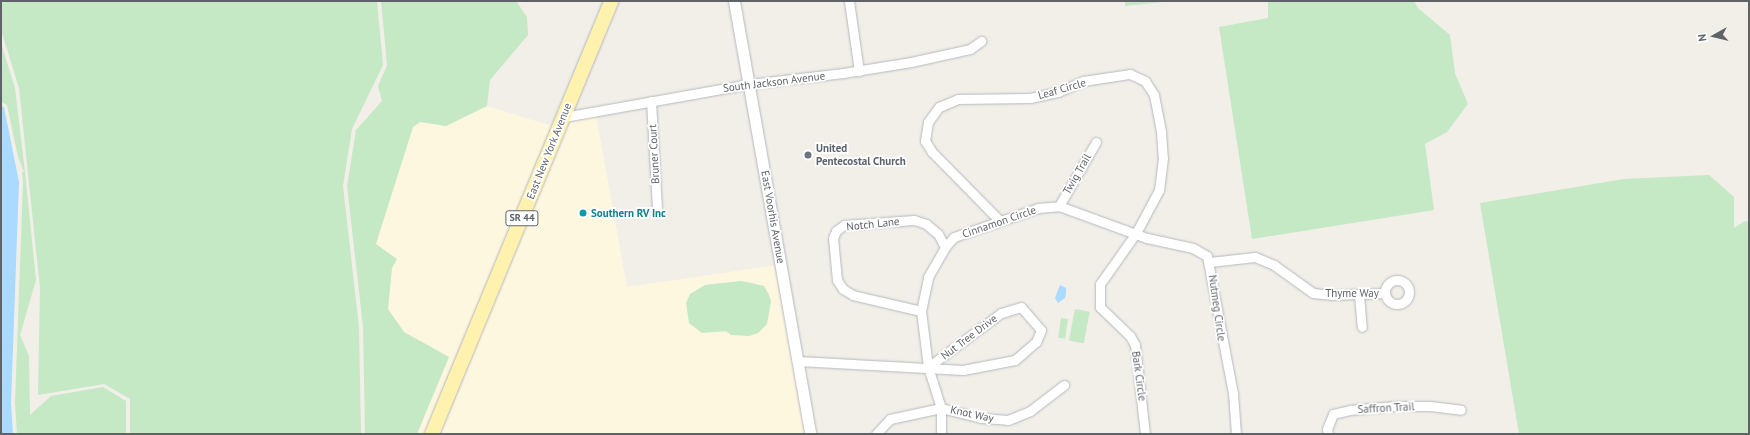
<!DOCTYPE html>
<html>
<head>
<meta charset="utf-8">
<style>
	body { margin:0 }
	#map { position:relative; width:1750px; height:435px; overflow:hidden; background:#f1efe8; font-family:"PT Sans",sans-serif }
	div>[style] { position:absolute }
	.commercial>* { inset:0; background:#fef7e0 }
	.green>* { inset:0; background:#c5e8c5; transform-origin:0 0 }
	.water>* { inset:0; background:#aadaff }
	.roads { filter:drop-shadow(0 0 1px #b5b8bc) drop-shadow(0 0 1px #b5b8bc) }
	.minor>* { height:9px; margin:-4.5px; padding:0 4.5px; transform-origin:4.5px; border-radius:4.5px; background:#fff }
	.minor>.ring { margin:-4.5px; padding:0; box-sizing:content-box; background:none; border:9px solid #fff; border-radius:50% }
	.tertiary>* { height:11px; margin:-5.5px; padding:0 5.5px; transform-origin:5.5px; border-radius:5.5px; background:#fff }
	.primary>* { height:14px; margin:-7px; padding:0 7px; transform-origin:7px; border-radius:7px; background:#fff2af }
	.dots>* { width:11px; height:11px; translate:-50% -50%; box-sizing:border-box; border:2px solid #fff; border-radius:50% }
	span { translate:-50% -50%; white-space:nowrap; text-align:center; line-height:1.15; -webkit-text-stroke:3.5px #fff; paint-order:stroke }
	.shield-label span { padding:1px 3px; background:#fff; border:1px solid; border-radius:3px; -webkit-text-stroke-width:0 }
	.shield-label { font-size:10px; color:#5f6368; font-weight:700 }
	.street-label { font-size:11px; color:#5f6368 }
	.worship-label { font-size:11px; color:#5b616d; font-weight:700 }
	.left { translate:0 -50%; text-align:left }
	.culture-label { font-size:11px; color:#0d838f; font-weight:700 }
	.frame { position:absolute; inset:0; border:2px solid #5f6368; pointer-events:none }
	.north { position:absolute; left:1694px; top:16px; width:40px; height:40px; -webkit-text-stroke:3px #fff; paint-order:stroke; rotate:262deg; font-size:11px; font-weight:700; line-height:16px; text-align:center; color:#5f6368 }
	.north::after { content:''; display:block; margin:auto; width:14px; height:18px; background:#5f6368; clip-path:polygon(50% 0,100% 100%,50% 72%,0 100%) }
</style>
</head>
<body>
<div id="map">
	<div class="commercial">
		<div style="clip-path:polygon(487px 106px,555px 127px,427px 434px,417px 434px,449px 357px,404px 332px,388px 309px,392px 268px,375px 244px,413px 127px,420px 122px,446px 126px)"></div>
		<div style="clip-path:polygon(evenodd,596px 115px,627px 287px,777px 265px,806px 434px,437px 434px,567px 120px,596px 115px,741px 281px,755px 283px,768px 293px,771px 301px,767px 324px,758px 333px,749px 336px,715px 331px,705px 285px,741px 281px)"></div>
	</div>
	<div class="green">
		<div style="clip-path:polygon(1px 1px,377px 1px,383px 65px,352px 129px,343px 186px,359px 327px,361px 434px,130px 434px,130px 399px,104px 384px,38px 395px,40px 288px,19px 88px,1px 30px)"></div>
		<div style="clip-path:polygon(381px 1px,516px 1px,527px 17px,528px 35px,490px 80px,487px 106px,446px 126px,420px 122px,413px 127px,376px 244px,397px 259px,392px 268px,388px 309px,404px 332px,449px 357px,417px 434px,365px 434px,363px 327px,347px 186px,356px 130px,382px 101px,378px 86px,387px 65px)"></div>
		<div style="clip-path:polygon(1125px 1px,1172px 1px,1125px 6px)"></div>
		<div style="clip-path:polygon(1268px 1px,1414px 1px,1418px 8px,1450px 35px,1455px 73px,1468px 104px,1447px 132px,1425px 144px,1434px 210px,1252px 239px,1219px 27px,1268px 18px)"></div>
		<div style="clip-path:polygon(1px 43px,15px 88px,25px 172px,36px 280px,20px 335px,29px 356px,30px 415px,51px 396px,103px 387px,126px 401px,126px 434px,17px 434px,15px 403px,23px 182px,22px 172px,24px 172px,18px 157px,7px 105px,1px 102px)"></div>
		<div style="clip-path:polygon(1709px 175px,1734px 197px,1734px 228px,1745px 221px,1749px 222px,1749px 434px,1519px 434px,1480px 203px,1624px 179px)"></div>
		<div style="clip-path:polygon(741px 281px,764px 286px,768px 293px,771px 301px,767px 324px,758px 333px,749px 336px,731px 335px,726px 331px,702px 333px,689px 323px,686px 303px,690px 294px,705px 285px)"></div>
		<div style="left:1075px;top:309px;width:15px;height:32px;rotate:11deg"></div>
		<div style="left:1061px;top:318px;width:7px;height:20px;rotate:8deg"></div>
	</div>
	<div class="water">
		<div style="clip-path:polygon(1px 106px,4px 107px,19px 182px,11px 403px,13px 434px,1px 434px)"></div>
		<div style="clip-path:polygon(1060px 285px,1066px 288px,1066px 293px,1065px 298px,1058px 303px,1055px 298px)"></div>
	</div>
	<div class="roads">
		<div class="minor">
			<div style="left:849px;top:1px;width:71px;rotate:81.9deg"></div>
			<div style="left:651px;top:101px;width:107px;rotate:86.8deg"></div>
			<div style="left:564px;top:117px;width:188px;rotate:-10.1deg"></div>
			<div style="left:749px;top:84px;width:95px;rotate:-6.7deg"></div>
			<div style="left:843px;top:73px;width:69px;rotate:-9.2deg"></div>
			<div style="left:911px;top:62px;width:60px;rotate:-12.4deg"></div>
			<div style="left:970px;top:49px;width:14px;rotate:-36deg"></div>
			<div style="left:1059px;top:206px;width:74px;rotate:-60deg"></div>
			<div style="left:1000px;top:221px;width:97px;rotate:-134.6deg"></div>
			<div style="left:932px;top:152px;width:13px;rotate:-122deg"></div>
			<div style="left:925px;top:141px;width:19px;rotate:-81deg"></div>
			<div style="left:928px;top:122px;width:19px;rotate:-54deg"></div>
			<div style="left:939px;top:107px;width:21px;rotate:-23deg"></div>
			<div style="left:958px;top:99px;width:72px;rotate:-0.8deg"></div>
			<div style="left:1030px;top:98px;width:29px;rotate:-12deg"></div>
			<div style="left:1058px;top:92px;width:27px;rotate:-24deg"></div>
			<div style="left:1083px;top:81px;width:48px;rotate:-8.5deg"></div>
			<div style="left:1130px;top:74px;width:17px;rotate:25deg"></div>
			<div style="left:1145px;top:81px;width:17px;rotate:57deg"></div>
			<div style="left:1154px;top:95px;width:38px;rotate:79deg"></div>
			<div style="left:1161px;top:132px;width:26px;rotate:86deg"></div>
			<div style="left:1163px;top:158px;width:32px;rotate:97deg"></div>
			<div style="left:1159px;top:190px;width:49px;rotate:118.1deg"></div>
			<div style="left:1136px;top:233px;width:62px;rotate:125.2deg"></div>
			<div style="left:1100px;top:284px;width:23px;rotate:90deg"></div>
			<div style="left:1100px;top:307px;width:42px;rotate:44deg"></div>
			<div style="left:1130px;top:336px;width:10px;rotate:61deg"></div>
			<div style="left:1135px;top:345px;width:90px;rotate:83.6deg"></div>
			<div style="left:1210px;top:262px;width:45px;rotate:-6.3deg"></div>
			<div style="left:1255px;top:257px;width:21px;rotate:23deg"></div>
			<div style="left:1274px;top:265px;width:48px;rotate:35.7deg"></div>
			<div style="left:1313px;top:293px;width:19px;rotate:6deg"></div>
			<div style="left:1332px;top:295px;width:53px;rotate:-2.2deg"></div>
			<div class="ring" style="left:1385px;top:280px;width:15px;height:15px"></div>
			<div style="left:1359px;top:295px;width:32px;rotate:85deg"></div>
			<div style="left:921px;top:311px;width:70px;rotate:-166.8deg"></div>
			<div style="left:853px;top:295px;width:12px;rotate:-149deg"></div>
			<div style="left:843px;top:289px;width:11px;rotate:-124deg"></div>
			<div style="left:837px;top:280px;width:42px;rotate:-95.4deg"></div>
			<div style="left:833px;top:238px;width:8px;rotate:-67deg"></div>
			<div style="left:836px;top:231px;width:10px;rotate:-37deg"></div>
			<div style="left:844px;top:225px;width:70px;rotate:-4.1deg"></div>
			<div style="left:914px;top:220px;width:13px;rotate:18deg"></div>
			<div style="left:926px;top:224px;width:16px;rotate:40deg"></div>
			<div style="left:938px;top:234px;width:15px;rotate:62deg"></div>
			<div style="left:798px;top:361px;width:165px;rotate:3.1deg"></div>
			<div style="left:963px;top:370px;width:53px;rotate:-10.9deg"></div>
			<div style="left:1015px;top:360px;width:28px;rotate:-41deg"></div>
			<div style="left:1036px;top:342px;width:13px;rotate:-67deg"></div>
			<div style="left:1041px;top:330px;width:30px;rotate:-131deg"></div>
			<div style="left:1021px;top:307px;width:21px;rotate:163deg"></div>
			<div style="left:1001px;top:313px;width:91px;rotate:143.5deg"></div>
			<div style="left:876px;top:434px;width:21px;rotate:-47deg"></div>
			<div style="left:890px;top:419px;width:52px;rotate:-12.2deg"></div>
			<div style="left:941px;top:408px;width:41px;rotate:14deg"></div>
			<div style="left:981px;top:418px;width:27px;rotate:4deg"></div>
			<div style="left:1008px;top:420px;width:24px;rotate:-22deg"></div>
			<div style="left:1030px;top:411px;width:43px;rotate:-37.4deg"></div>
			<div style="left:941px;top:434px;width:26px;rotate:-90deg"></div>
			<div style="left:941px;top:408px;width:43px;rotate:-107.6deg"></div>
			<div style="left:928px;top:367px;width:56px;rotate:-97.1deg"></div>
			<div style="left:921px;top:311px;width:35px;rotate:-78deg"></div>
			<div style="left:928px;top:277px;width:34px;rotate:-60deg"></div>
			<div style="left:945px;top:247px;width:13px;rotate:-48deg"></div>
			<div style="left:954px;top:237px;width:89px;rotate:-19deg"></div>
			<div style="left:1038px;top:208px;width:21px;rotate:-5deg"></div>
			<div style="left:1059px;top:206px;width:94px;rotate:20deg"></div>
			<div style="left:1147px;top:238px;width:47px;rotate:12.3deg"></div>
			<div style="left:1193px;top:248px;width:16px;rotate:30deg"></div>
			<div style="left:1207px;top:256px;width:139px;rotate:79.3deg"></div>
			<div style="left:1233px;top:393px;width:41px;rotate:85.8deg"></div>
			<div style="left:1328px;top:434px;width:5px;rotate:-101deg"></div>
			<div style="left:1327px;top:429px;width:16px;rotate:-68deg"></div>
			<div style="left:1333px;top:414px;width:17px;rotate:-13deg"></div>
			<div style="left:1350px;top:410px;width:45px;rotate:-5.1deg"></div>
			<div style="left:1395px;top:406px;width:35px"></div>
			<div style="left:1430px;top:406px;width:31px;rotate:7deg"></div>
		</div>
		<div class="tertiary">
			<div style="left:734px;top:1px;width:440px;rotate:80deg"></div>
		</div>
		<div class="primary">
			<div style="left:432px;top:434px;width:469px;rotate:-67.5deg"></div>
		</div>
	</div>
	<div class="dots">
		<div style="left:808px;top:155px;background:#6b7280"></div>
		<div style="left:583px;top:213px;background:#0f9aa8"></div>
	</div>
	<div class="shield-label">
		<span style="left:522px;top:218px">SR 44</span>
	</div>
	<div class="street-label">
		<span style="left:774px;top:82px;rotate:-7deg">South Jackson Avenue</span>
		<span style="left:1062px;top:89px;rotate:-16deg">Leaf Circle</span>
		<span style="left:549px;top:151px;rotate:-68deg">East New York Avenue</span>
		<span style="left:654px;top:154px;rotate:-93deg">Bruner Court</span>
		<span style="left:1077px;top:174px;rotate:-60deg">Twig Trail</span>
		<span style="left:773px;top:217px;rotate:80deg">East Voorhis Avenue</span>
		<span style="left:999px;top:222px;rotate:-19deg">Cinnamon Circle</span>
		<span style="left:873px;top:224px;rotate:-6deg">Notch Lane</span>
		<span style="left:1352px;top:293px">Thyme Way</span>
		<span style="left:1217px;top:308px;rotate:82deg">Nutmeg Circle</span>
		<span style="left:969px;top:337px;rotate:-37deg">Nut Tree Drive</span>
		<span style="left:1139px;top:376px;rotate:82deg">Bark Circle</span>
		<span style="left:1386px;top:408px;rotate:-3deg">Saffron Trail</span>
		<span style="left:972px;top:414px;rotate:12deg">Knot Way</span>
	</div>
	<div class="worship-label">
		<span class="left" style="left:816px;top:155px">United<br>Pentecostal Church</span>
	</div>
	<div class="culture-label">
		<span class="left" style="left:591px;top:213px">Southern RV Inc</span>
	</div>
	<div class="frame"></div>
	<div class="north">N</div>
</div>
</body>
</html>
